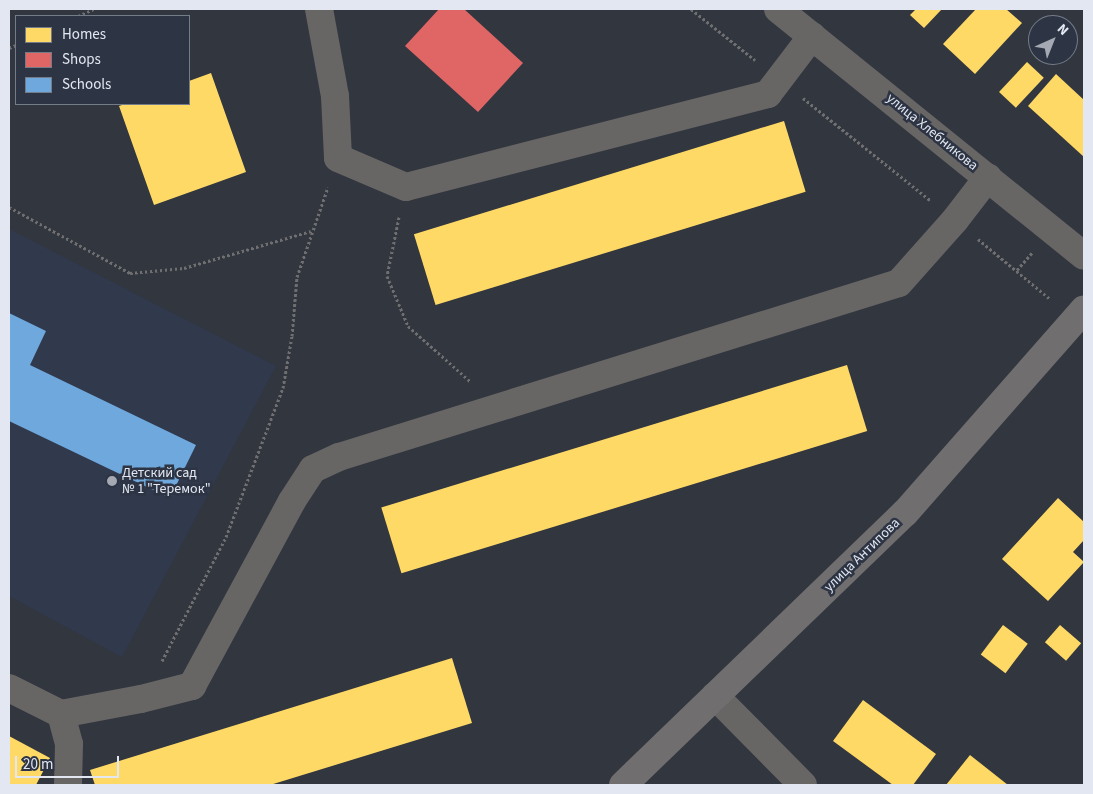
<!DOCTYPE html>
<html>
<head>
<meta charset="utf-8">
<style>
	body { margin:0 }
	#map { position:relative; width:1093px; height:794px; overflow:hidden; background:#32363f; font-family:"Source Sans 3",sans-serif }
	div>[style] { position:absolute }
	.built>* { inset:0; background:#31394d }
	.homes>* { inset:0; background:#ffd966; transform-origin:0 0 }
	.shops>* { inset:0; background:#e06666 }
	.schools>* { inset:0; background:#6fa8dc }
	.path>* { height:3px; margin-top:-1.5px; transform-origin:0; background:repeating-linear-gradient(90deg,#6f6f71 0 2.5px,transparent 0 5px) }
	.minor>* { height:28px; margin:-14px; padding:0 14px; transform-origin:14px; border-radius:14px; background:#686665 }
	.major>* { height:28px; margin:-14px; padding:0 14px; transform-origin:14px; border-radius:14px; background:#706e6f }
	.dots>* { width:14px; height:14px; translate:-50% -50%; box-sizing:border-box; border:2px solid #2d3444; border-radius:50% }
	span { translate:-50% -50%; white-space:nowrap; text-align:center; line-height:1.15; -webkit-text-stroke:5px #2d3444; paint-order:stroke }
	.street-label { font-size:14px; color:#e2e7f1 }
	.poi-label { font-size:14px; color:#e2e7f1 }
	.left { translate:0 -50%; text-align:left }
	.frame { position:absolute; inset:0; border:10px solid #e2e7f1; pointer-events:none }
	.legend { position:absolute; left:15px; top:15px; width:175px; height:90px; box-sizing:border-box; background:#2d3444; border:1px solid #757c89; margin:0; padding:6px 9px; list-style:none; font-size:15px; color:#e2e7f1 }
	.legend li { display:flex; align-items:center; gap:10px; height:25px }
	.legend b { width:25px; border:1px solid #757c89 }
	.north { position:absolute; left:1028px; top:15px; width:50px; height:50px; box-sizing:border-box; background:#2d3444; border:1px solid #757c89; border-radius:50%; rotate:44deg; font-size:14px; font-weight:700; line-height:20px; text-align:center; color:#e2e7f1 }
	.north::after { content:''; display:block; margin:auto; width:18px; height:22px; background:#a4a9b3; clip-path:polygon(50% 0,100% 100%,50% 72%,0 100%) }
	.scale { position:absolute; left:15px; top:756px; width:104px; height:22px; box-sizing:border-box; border:2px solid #e2e7f1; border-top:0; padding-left:6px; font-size:15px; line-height:18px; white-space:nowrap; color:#e2e7f1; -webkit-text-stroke:4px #2d3444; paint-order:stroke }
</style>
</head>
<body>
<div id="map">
	<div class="built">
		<div style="clip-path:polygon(9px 229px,276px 366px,122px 657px,9px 596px)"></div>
	</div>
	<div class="homes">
		<div style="clip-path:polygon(916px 9px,942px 9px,924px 28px,910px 15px)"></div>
		<div style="clip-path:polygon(976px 9px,1006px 9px,1022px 23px,975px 74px,943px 44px)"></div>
		<div style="left:1027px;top:62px;width:23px;height:41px;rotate:43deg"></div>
		<div style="clip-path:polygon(211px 73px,246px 172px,154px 205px,119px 106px,125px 104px,189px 104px,189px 81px)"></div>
		<div style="clip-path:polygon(1056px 74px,1084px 100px,1084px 157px,1028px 106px)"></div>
		<div style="left:784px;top:121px;width:74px;height:387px;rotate:73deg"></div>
		<div style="left:847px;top:365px;width:69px;height:487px;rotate:73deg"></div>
		<div style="clip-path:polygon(1058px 498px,1084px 522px,1084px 540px,1073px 552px,1084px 562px,1048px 601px,1002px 559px)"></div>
		<div style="left:1003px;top:625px;width:31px;height:37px;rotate:37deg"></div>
		<div style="left:1060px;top:625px;width:28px;height:23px;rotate:41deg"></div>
		<div style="clip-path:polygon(452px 658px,472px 723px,270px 785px,95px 785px,90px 770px)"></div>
		<div style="clip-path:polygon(863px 700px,936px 754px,913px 785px,893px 785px,833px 741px)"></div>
		<div style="clip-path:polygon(9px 736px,50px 758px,36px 785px,9px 785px)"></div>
		<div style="clip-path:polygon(970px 755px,1008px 785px,946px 785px)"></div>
	</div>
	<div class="shops">
		<div style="clip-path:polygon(439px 9px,464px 9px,523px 63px,478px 112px,405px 46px)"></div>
	</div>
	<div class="schools">
		<div style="clip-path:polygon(9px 313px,46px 331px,30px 365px,196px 445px,170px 498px,9px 421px)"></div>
	</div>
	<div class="path">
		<div style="left:691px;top:9px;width:82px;rotate:38.6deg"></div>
		<div style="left:78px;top:16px;width:17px;rotate:-24deg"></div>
		<div style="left:9px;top:48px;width:8px;rotate:-23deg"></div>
		<div style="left:803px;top:98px;width:164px;rotate:38.8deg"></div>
		<div style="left:9px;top:207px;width:138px;rotate:28.6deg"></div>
		<div style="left:130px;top:273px;width:54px;rotate:-5.3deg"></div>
		<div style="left:184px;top:268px;width:132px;rotate:-16.2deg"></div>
		<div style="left:399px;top:217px;width:60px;rotate:101.5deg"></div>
		<div style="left:387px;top:276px;width:54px;rotate:67.2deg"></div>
		<div style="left:408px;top:326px;width:84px;rotate:41.6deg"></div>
		<div style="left:978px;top:239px;width:94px;rotate:39.8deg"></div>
		<div style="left:1017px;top:270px;width:23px;rotate:-49deg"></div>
		<div style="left:162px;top:661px;width:140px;rotate:-62.7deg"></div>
		<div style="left:226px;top:537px;width:160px;rotate:-69.1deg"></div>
		<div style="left:283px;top:388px;width:53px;rotate:-80.2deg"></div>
		<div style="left:292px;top:336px;width:59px;rotate:-85.2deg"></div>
		<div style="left:297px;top:277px;width:95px;rotate:-71deg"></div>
	</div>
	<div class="minor">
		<div style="left:319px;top:9px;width:88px;rotate:79.6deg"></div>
		<div style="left:335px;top:96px;width:62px;rotate:87.2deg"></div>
		<div style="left:338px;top:158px;width:74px;rotate:23.1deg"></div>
		<div style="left:406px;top:187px;width:374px;rotate:-14.4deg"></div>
		<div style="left:768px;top:94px;width:73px;rotate:-52.8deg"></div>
		<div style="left:778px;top:9px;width:393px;rotate:38.9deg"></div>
		<div style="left:9px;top:688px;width:58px;rotate:26.6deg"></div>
		<div style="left:61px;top:714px;width:81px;rotate:-10.6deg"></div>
		<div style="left:141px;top:699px;width:53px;rotate:-14.3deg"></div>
		<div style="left:192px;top:686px;width:210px;rotate:-61.6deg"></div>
		<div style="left:292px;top:501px;width:38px;rotate:-57deg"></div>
		<div style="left:313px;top:469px;width:29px;rotate:-25deg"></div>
		<div style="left:339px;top:457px;width:586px;rotate:-17.26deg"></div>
		<div style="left:899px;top:283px;width:84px;rotate:-48.4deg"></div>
		<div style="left:955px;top:220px;width:54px;rotate:-52.5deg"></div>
		<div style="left:715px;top:696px;width:125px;rotate:45.3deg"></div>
		<div style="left:61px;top:714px;width:31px;rotate:75deg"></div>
		<div style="left:69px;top:744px;width:41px;rotate:91.4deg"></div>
	</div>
	<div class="major">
		<div style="left:623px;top:785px;width:392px;rotate:-44deg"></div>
		<div style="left:905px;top:513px;width:271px;rotate:-48.7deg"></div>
	</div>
	<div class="dots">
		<div style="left:112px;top:481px;background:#a4a9b3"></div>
	</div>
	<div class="street-label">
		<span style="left:932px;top:132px;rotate:39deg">улица Хлебникова</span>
		<span style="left:862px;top:555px;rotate:-44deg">улица Антипова</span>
	</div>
	<div class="poi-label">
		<span class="left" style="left:122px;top:481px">Детский сад<br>№ 1 "Теремок"</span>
	</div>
	<div class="frame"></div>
	<ul class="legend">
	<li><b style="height:14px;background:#ffd966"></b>Homes</li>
	<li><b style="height:14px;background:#e06666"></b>Shops</li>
	<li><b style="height:14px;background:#6fa8dc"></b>Schools</li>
	</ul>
	<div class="north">N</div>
	<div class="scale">20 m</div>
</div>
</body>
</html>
